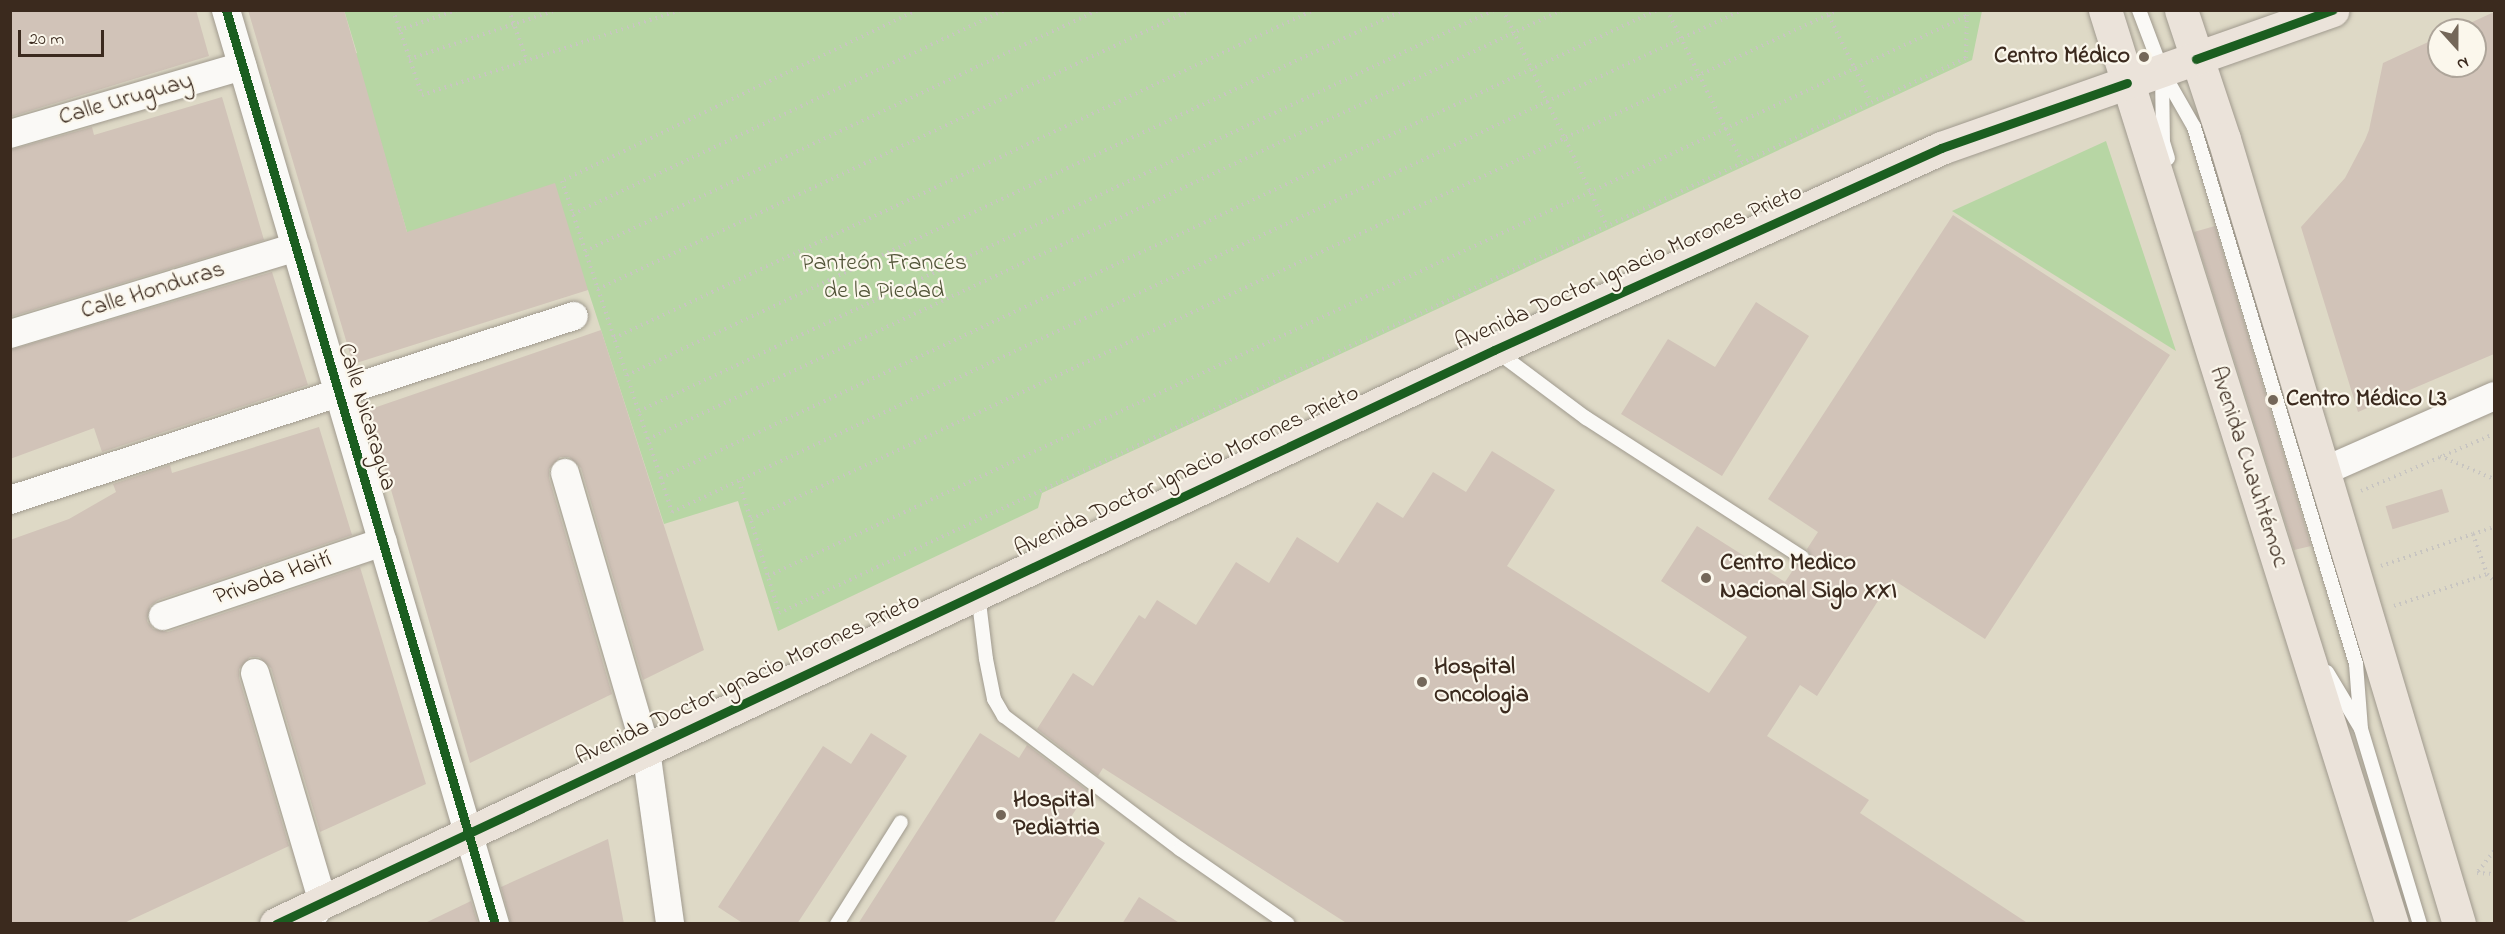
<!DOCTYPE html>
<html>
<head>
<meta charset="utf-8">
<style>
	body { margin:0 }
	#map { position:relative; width:2505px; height:934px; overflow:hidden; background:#ded9c6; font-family:"Indie Flower",sans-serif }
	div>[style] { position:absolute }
	.green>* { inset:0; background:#b7d6a4 }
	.building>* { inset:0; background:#d1c3b8; transform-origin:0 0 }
	.path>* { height:4px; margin-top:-2px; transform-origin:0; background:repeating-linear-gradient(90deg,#c8c5c1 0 1.5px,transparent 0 6px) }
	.roads { filter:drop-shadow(0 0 2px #a09a8e) drop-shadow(0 0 2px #a09a8e) }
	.lane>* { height:14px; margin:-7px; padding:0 7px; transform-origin:7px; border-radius:7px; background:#faf9f6 }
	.street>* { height:28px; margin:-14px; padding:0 14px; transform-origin:14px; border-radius:14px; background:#faf9f6 }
	.primary>* { height:33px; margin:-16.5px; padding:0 16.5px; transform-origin:16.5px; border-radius:16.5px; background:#ebe3da }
	.cycleway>* { height:9px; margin:-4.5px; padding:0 4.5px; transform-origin:4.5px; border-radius:4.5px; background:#1b5e20 }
	.dots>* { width:16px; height:16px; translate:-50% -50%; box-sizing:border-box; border:3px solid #fbf7ec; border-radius:50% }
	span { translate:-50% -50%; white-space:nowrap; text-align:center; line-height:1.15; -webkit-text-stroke:4.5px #fbf7ec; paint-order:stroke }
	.poi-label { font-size:24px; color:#3b2a1e; font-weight:700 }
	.right { translate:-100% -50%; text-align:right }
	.left { translate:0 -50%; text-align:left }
	.street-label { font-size:24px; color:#3b2a1e }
	.park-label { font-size:24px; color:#525438 }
	.frame { position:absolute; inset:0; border:12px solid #3b2a1e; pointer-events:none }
	.north { position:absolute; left:2427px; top:18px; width:60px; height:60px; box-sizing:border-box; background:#fbf7ec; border:2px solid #aea59a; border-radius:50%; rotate:159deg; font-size:16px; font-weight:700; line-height:24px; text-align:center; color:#3b2a1e }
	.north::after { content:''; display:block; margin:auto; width:21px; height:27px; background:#746759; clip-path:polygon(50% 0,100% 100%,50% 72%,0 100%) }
	.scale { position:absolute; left:18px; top:30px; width:86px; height:27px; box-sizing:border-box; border:3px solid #3b2a1e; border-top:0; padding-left:8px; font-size:18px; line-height:21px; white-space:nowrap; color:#3b2a1e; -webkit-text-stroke:4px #fbf7ec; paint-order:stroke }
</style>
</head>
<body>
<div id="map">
	<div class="green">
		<div style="clip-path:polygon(344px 10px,1982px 11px,1972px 60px,1042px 493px,1038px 508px,778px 631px,738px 501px,664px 524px,588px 290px,407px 232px,362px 78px,277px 106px,269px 81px,357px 53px)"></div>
		<div style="clip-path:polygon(2106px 141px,2176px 351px,1952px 211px)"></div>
	</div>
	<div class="building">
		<div style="clip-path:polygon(10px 10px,196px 10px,209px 56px,10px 117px)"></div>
		<div style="clip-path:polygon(248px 10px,344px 10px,407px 232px,555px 183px,588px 290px,353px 364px)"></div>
		<div style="clip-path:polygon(2494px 12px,2494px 354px,2358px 412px,2301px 227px,2345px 178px,2365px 140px,2369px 130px,2383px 63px,2439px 37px,2439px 66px,2475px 66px,2475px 30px,2455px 30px)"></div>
		<div style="clip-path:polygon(222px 97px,264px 240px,10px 317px,10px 150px,92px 127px,94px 135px)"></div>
		<div style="clip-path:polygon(1953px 215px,2170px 355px,1985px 639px,1892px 579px,1817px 696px,1800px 685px,1767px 736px,1869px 800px,1860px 813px,2029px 924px,1348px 924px,1103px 768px,1098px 776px,1037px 729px,1073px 673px,1093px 686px,1139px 615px,1145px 619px,1157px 600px,1196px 625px,1236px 562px,1269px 583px,1297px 537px,1338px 563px,1377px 502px,1403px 518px,1433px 472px,1466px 492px,1492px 451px,1555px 490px,1507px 566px,1709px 693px,1747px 637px,1661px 581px,1697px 526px,1785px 582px,1797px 564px,1802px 566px,1809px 562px,1811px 557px,1807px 549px,1818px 532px,1768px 499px)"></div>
		<div style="clip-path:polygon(2215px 226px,2311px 546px,2294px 550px,2194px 232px)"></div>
		<div style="clip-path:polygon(272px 272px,308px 385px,102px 452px,94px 428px,10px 459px,10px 350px)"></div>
		<div style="clip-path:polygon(1756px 302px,1809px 336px,1722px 476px,1621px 414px,1668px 339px,1715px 367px)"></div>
		<div style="clip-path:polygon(601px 330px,704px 650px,643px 680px,581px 468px,569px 457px,560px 457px,549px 469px,549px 478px,612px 694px,470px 763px,368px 410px)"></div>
		<div style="clip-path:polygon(319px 427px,352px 535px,158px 600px,150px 606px,147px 621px,153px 629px,168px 632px,360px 567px,426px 784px,320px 832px,271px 668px,259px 657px,250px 657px,239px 669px,239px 678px,289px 846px,122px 924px,10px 924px,10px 540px,69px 519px,116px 492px,113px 484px,170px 465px,172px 473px)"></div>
		<div style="left:2442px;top:489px;width:24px;height:59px;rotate:73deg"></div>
		<div style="clip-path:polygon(871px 733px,907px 756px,797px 924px,744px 924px,718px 907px,823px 746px,851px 764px)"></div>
		<div style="clip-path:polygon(980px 733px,1019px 758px,1027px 745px,1088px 791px,1069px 820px,1105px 843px,1091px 865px,1053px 924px,858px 924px)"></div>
		<div style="clip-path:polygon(608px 839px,624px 924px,511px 924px,501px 887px)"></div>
		<div style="clip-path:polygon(1139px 897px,1181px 924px,1122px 924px)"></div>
		<div style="clip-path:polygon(471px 901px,478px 924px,423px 924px)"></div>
	</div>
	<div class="path">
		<div style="left:393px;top:10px;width:90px;rotate:71.2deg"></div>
		<div style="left:422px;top:95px;width:272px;rotate:-18.2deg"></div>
		<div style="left:509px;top:10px;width:54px;rotate:70.6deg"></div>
		<div style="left:917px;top:10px;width:394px;rotate:154.3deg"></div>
		<div style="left:562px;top:181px;width:349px;rotate:71.6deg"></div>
		<div style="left:672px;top:512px;width:1182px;rotate:-25.13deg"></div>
		<div style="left:1503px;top:10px;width:240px;rotate:64.3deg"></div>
		<div style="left:1667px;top:10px;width:169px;rotate:63.7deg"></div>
		<div style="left:1826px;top:10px;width:102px;rotate:63.9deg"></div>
		<div style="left:399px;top:30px;width:61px;rotate:-19deg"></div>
		<div style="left:409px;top:59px;width:155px;rotate:-18.4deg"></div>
		<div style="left:573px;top:214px;width:478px;rotate:-25.3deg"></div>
		<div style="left:585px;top:251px;width:567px;rotate:-25.16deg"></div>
		<div style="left:598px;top:289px;width:655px;rotate:-25.2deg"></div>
		<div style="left:614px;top:338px;width:773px;rotate:-25.11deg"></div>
		<div style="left:627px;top:375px;width:858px;rotate:-25.16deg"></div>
		<div style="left:639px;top:411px;width:944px;rotate:-25.13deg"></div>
		<div style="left:648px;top:439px;width:1010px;rotate:-25.14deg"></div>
		<div style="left:2440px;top:456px;width:59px;rotate:23.1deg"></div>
		<div style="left:661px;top:478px;width:1100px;rotate:-25.17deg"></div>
		<div style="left:739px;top:481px;width:138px;rotate:73.1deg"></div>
		<div style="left:779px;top:613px;width:1310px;rotate:-25.06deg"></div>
		<div style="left:1966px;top:58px;width:48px;rotate:-88.8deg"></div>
		<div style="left:2361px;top:491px;width:145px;rotate:-23.2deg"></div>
		<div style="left:751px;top:519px;width:1200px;rotate:-25.09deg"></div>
		<div style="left:2473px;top:534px;width:22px;rotate:-18deg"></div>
		<div style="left:2381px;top:566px;width:97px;rotate:-19.2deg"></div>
		<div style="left:2473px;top:534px;width:42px;rotate:70.7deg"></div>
		<div style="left:2487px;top:574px;width:10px;rotate:45deg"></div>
		<div style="left:768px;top:576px;width:1326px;rotate:-25.04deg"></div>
		<div style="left:2394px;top:606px;width:98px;rotate:-19deg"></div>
		<div style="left:2494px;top:851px;width:28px;rotate:128deg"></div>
		<div style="left:2477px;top:873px;width:17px;rotate:3deg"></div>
	</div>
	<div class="roads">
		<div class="lane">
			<div style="left:2139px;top:10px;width:65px;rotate:69.3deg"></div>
			<div style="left:2162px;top:71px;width:64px;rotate:60.3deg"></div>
			<div style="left:2194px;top:127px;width:561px;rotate:73.21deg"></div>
			<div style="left:2356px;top:664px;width:65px;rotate:85.6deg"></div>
			<div style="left:2361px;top:729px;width:204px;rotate:73.2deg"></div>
			<div style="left:2162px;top:72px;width:70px;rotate:89.2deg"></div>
			<div style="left:2163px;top:142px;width:17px;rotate:73deg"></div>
			<div style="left:1495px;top:350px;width:114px;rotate:36.8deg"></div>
			<div style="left:1586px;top:418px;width:257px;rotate:32.8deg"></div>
			<div style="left:978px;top:594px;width:65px;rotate:83deg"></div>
			<div style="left:986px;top:659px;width:41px;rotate:78.7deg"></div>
			<div style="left:994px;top:699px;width:20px;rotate:60deg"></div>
			<div style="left:1004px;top:716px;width:221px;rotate:37.1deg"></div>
			<div style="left:1180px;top:849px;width:131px;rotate:34.8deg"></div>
			<div style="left:2327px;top:672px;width:64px;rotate:59deg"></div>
			<div style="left:837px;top:924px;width:120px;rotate:-57.9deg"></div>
		</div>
		<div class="street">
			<div style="left:226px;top:10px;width:953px;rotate:73.6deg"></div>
			<div style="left:10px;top:134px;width:242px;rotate:-16.3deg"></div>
			<div style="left:10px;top:334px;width:299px;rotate:-16.9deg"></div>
			<div style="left:2322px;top:472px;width:188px;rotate:-23.8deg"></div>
			<div style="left:565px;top:473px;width:289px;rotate:73.7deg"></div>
			<div style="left:646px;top:750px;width:176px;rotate:82.1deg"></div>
			<div style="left:10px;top:500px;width:593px;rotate:-18.07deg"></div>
			<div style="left:163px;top:616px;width:232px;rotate:-18.6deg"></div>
			<div style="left:255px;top:673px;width:239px;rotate:73.5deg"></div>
			<div style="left:323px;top:902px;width:24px;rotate:126deg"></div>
		</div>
		<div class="primary">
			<div style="left:2105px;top:10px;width:958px;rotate:72.57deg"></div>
			<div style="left:2181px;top:10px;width:136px;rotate:71.6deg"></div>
			<div style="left:2224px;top:139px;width:819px;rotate:73.33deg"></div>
			<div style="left:276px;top:924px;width:1346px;rotate:-25.23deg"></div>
			<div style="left:1494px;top:350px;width:491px;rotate:-24.3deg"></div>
			<div style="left:1941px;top:148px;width:415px;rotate:-19.4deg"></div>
		</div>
	</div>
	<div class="cycleway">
		<div style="left:226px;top:10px;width:953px;rotate:73.6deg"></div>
		<div style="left:2196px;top:59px;width:145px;rotate:-19.8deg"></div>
		<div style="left:276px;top:924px;width:1346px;rotate:-25.23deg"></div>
		<div style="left:1494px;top:350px;width:491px;rotate:-24.3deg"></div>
		<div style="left:1941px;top:148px;width:197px;rotate:-19.3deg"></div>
	</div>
	<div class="dots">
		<div style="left:2144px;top:57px;background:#746759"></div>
		<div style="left:2273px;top:400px;background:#746759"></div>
		<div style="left:1706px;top:578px;background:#746759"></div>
		<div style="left:1422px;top:682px;background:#746759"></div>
		<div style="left:1001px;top:815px;background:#746759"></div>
	</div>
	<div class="poi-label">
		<span class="right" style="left:2130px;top:57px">Centro Médico</span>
		<span class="left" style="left:2286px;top:400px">Centro Médico L3</span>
		<span class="left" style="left:1720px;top:578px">Centro Medico<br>Nacional Siglo XXI</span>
		<span class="left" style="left:1434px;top:682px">Hospital<br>Oncologia</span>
		<span class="left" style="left:1013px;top:815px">Hospital<br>Pediatria</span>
	</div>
	<div class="street-label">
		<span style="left:126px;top:100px;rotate:-16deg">Calle Uruguay</span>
		<span style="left:1629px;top:268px;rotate:-24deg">Avenida Doctor Ignacio Morones Prieto</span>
		<span style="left:153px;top:291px;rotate:-17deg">Calle Honduras</span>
		<span style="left:366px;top:417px;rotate:73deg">Calle Nicaragua</span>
		<span style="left:2248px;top:467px;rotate:72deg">Avenida Cuauhtémoc</span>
		<span style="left:1187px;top:472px;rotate:-25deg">Avenida Doctor Ignacio Morones Prieto</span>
		<span style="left:273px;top:579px;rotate:-19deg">Privada Haití</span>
		<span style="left:748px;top:680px;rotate:-25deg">Avenida Doctor Ignacio Morones Prieto</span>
	</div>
	<div class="park-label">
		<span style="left:884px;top:278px">Panteón Francés<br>de la Piedad</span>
	</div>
	<div class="frame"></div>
	<div class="north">N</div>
	<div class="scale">20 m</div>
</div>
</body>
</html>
